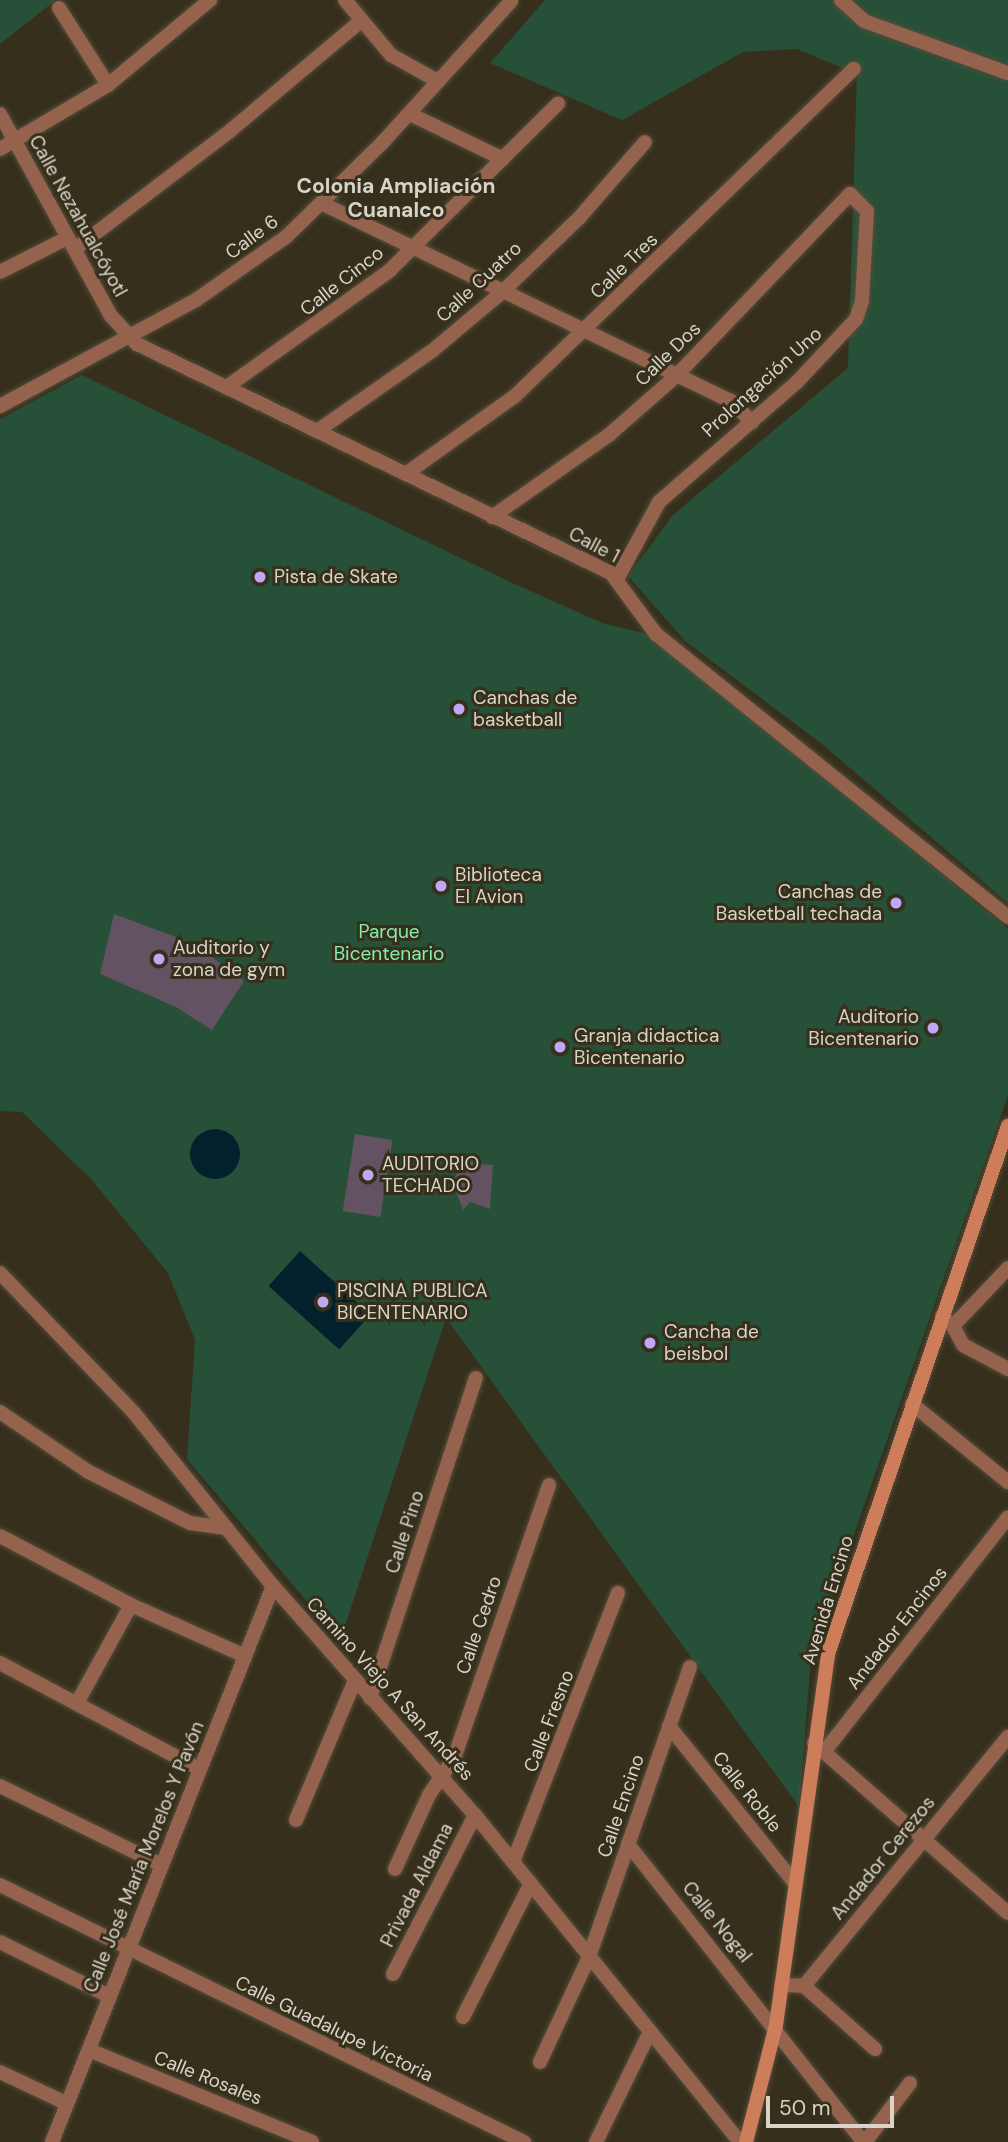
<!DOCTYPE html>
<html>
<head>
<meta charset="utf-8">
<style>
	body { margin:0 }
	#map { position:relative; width:1008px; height:2142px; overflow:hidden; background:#362f1c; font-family:"DM Sans",sans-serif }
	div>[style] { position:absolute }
	.green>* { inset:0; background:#265138 }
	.water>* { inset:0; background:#02212c; transform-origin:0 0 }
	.round { border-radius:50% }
	.building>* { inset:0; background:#635262; transform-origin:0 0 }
	.roads { filter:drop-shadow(0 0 2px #534d3b) drop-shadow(0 0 2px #534d3b) }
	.minor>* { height:14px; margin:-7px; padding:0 7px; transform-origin:7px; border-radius:7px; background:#95624d }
	.tertiary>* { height:14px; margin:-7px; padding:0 7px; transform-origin:7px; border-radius:7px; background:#95624d }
	.secondary>* { height:14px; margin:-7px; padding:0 7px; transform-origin:7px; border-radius:7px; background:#ce7d5b }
	.dots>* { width:19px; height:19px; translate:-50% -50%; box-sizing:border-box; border:4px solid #362f1c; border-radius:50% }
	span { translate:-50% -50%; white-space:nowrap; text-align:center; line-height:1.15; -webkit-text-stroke:6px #362f1c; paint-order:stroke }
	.street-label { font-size:19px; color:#d8d4c8 }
	.poi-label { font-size:19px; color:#d8d4c8 }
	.left { translate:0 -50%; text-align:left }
	.right { translate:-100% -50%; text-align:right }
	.park-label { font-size:19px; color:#84edad }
	.neighbourhood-label { font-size:21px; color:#d8d4c8; font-weight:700 }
	.scale { position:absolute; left:766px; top:2096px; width:128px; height:32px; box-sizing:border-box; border:4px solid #d8d4c8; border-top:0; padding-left:9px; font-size:21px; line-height:24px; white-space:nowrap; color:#d8d4c8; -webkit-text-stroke:5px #362f1c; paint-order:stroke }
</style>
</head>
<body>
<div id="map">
	<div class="green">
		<div style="clip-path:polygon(0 0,56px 0,0 44px)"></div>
		<div style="clip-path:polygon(545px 0,1008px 0,1008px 903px,822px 744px,685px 641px,628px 576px,673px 515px,848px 368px,857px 74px,797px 49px,743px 52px,622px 120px,490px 63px)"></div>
		<div style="clip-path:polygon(82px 375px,508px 581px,602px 623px,652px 635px,1008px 929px,1008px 1095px,811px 1657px,799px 1807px,446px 1318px,340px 1641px,187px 1459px,195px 1340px,168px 1273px,92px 1180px,22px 1112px,0 1111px,0 419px)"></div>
	</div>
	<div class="water">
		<div class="round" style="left:190px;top:1129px;width:50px;height:50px"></div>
		<div style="left:300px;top:1251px;width:95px;height:47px;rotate:42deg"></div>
	</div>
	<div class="building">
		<div style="clip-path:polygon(114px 914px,195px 944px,244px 981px,212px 1030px,176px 1007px,100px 974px)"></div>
		<div style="left:355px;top:1134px;width:38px;height:78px;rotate:9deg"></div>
		<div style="clip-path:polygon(467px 1155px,476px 1164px,493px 1165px,490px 1209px,470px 1202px,463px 1210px,452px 1181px,458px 1172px,451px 1166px)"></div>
	</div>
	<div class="roads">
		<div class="minor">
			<div style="left:345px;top:0;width:72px;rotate:50.1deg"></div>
			<div style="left:391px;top:55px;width:51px;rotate:29.1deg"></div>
			<div style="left:841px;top:0;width:31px;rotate:42deg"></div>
			<div style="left:864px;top:21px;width:153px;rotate:19.9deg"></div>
			<div style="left:59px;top:8px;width:91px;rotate:57.5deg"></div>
			<div style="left:0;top:114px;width:230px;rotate:61.2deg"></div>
			<div style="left:111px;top:316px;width:38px;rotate:47deg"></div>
			<div style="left:137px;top:344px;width:526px;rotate:25.79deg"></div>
			<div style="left:611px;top:573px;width:76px;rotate:53.6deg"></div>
			<div style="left:656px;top:634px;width:452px;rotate:38.8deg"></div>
			<div style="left:410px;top:114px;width:103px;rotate:25.8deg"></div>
			<div style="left:0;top:149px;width:126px;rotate:-30.7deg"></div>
			<div style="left:108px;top:85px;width:133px;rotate:-39.8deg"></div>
			<div style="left:323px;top:204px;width:453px;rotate:25.8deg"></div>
			<div style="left:731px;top:401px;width:30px;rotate:45deg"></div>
			<div style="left:75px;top:249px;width:196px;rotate:-37.3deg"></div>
			<div style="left:231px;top:130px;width:170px;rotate:-40deg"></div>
			<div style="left:0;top:272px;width:75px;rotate:-26.9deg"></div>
			<div style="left:228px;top:386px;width:198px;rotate:-35.5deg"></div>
			<div style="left:389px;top:271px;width:238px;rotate:-44.7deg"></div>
			<div style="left:0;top:406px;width:223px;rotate:-28.4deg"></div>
			<div style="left:196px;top:300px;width:111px;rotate:-35.1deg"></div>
			<div style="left:287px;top:236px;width:133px;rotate:-44.4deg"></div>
			<div style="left:382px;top:143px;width:192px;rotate:-47.7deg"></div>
			<div style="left:320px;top:429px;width:136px;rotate:-34.9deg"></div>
			<div style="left:432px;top:351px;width:90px;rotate:-40deg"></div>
			<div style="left:501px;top:293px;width:110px;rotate:-43.9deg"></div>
			<div style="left:580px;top:217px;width:99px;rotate:-49.1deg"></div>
			<div style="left:407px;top:473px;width:133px;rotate:-35.5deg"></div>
			<div style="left:515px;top:396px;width:471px;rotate:-44deg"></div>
			<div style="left:492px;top:517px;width:144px;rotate:-35.1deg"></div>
			<div style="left:610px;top:434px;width:88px;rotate:-41.3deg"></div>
			<div style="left:676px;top:376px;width:252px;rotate:-46.3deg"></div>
			<div style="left:850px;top:194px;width:24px;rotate:45deg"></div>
			<div style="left:867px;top:211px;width:90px;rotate:93.2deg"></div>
			<div style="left:862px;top:301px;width:19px;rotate:108deg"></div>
			<div style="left:856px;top:319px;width:86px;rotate:133.1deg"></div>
			<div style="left:797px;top:382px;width:183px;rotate:139deg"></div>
			<div style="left:659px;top:502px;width:88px;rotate:118.6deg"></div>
			<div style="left:942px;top:1316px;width:15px;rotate:42deg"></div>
			<div style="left:953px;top:1326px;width:80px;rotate:-46.5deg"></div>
			<div style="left:953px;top:1326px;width:21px;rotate:62deg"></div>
			<div style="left:963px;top:1345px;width:51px;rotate:28.1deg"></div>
			<div style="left:912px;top:1404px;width:124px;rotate:39.1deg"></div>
			<div style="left:0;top:1412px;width:107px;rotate:34deg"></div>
			<div style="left:89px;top:1472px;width:113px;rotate:26.8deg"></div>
			<div style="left:190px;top:1523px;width:37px;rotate:8deg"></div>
			<div style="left:0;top:1536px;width:148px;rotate:27.8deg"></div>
			<div style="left:131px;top:1605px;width:125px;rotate:24.1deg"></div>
			<div style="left:0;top:1663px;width:225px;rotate:28deg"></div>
			<div style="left:370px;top:1698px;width:337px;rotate:-71.7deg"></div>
			<div style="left:77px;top:1703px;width:112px;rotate:-61.1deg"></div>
			<div style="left:669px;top:1726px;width:201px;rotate:51.3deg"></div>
			<div style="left:814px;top:1743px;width:13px;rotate:42deg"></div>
			<div style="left:824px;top:1752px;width:298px;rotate:-51.9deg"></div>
			<div style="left:824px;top:1752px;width:244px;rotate:41.2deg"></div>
			<div style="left:0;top:1786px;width:179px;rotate:26.1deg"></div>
			<div style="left:296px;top:1820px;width:152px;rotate:-67.1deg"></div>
			<div style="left:628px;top:1844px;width:380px;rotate:51.7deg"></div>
			<div style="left:513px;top:1862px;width:289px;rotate:-68.7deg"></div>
			<div style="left:395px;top:1869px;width:81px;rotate:-65.3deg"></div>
			<div style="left:429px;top:1795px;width:45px;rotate:-56deg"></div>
			<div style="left:454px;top:1758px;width:289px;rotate:-70.8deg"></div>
			<div style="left:0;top:1885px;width:584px;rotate:26.13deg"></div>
			<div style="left:0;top:1942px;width:122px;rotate:26.4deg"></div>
			<div style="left:393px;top:1974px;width:179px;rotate:-62.7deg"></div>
			<div style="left:781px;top:1985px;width:23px;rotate:2deg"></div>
			<div style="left:804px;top:1986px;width:322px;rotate:-50.7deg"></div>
			<div style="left:804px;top:1986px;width:95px;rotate:41.6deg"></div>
			<div style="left:463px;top:2017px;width:150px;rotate:-63.1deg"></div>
			<div style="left:89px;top:2050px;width:241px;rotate:22.4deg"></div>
			<div style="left:540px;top:2062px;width:116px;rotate:-65deg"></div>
			<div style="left:589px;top:1957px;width:307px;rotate:-70.8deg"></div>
			<div style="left:0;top:2072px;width:73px;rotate:25.2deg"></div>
			<div style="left:596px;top:2142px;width:123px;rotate:-63.9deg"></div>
			<div style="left:865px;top:2142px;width:74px;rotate:-52.7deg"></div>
		</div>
		<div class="tertiary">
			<div style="left:0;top:1273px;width:195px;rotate:46.2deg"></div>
			<div style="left:135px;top:1414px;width:221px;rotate:51.3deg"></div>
			<div style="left:273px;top:1586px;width:305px;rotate:48.6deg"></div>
			<div style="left:475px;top:1815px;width:421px;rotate:51deg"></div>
			<div style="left:52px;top:2142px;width:598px;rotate:-68.32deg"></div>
		</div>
		<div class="secondary">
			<div style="left:746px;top:2142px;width:121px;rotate:-75.6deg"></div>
			<div style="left:776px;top:2025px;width:375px;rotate:-82deg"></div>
			<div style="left:828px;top:1654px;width:558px;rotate:-71.18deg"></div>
		</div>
	</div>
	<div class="dots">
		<div style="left:260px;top:577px;background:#bfa9f4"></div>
		<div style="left:459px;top:709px;background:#bfa9f4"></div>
		<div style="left:441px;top:886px;background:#bfa9f4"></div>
		<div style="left:896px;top:903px;background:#bfa9f4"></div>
		<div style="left:159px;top:959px;background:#bfa9f4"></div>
		<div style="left:933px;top:1028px;background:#bfa9f4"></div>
		<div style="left:560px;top:1047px;background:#bfa9f4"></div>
		<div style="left:368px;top:1175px;background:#bfa9f4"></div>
		<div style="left:323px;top:1302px;background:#bfa9f4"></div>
		<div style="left:650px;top:1343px;background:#bfa9f4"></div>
	</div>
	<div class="street-label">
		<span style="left:78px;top:216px;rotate:61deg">Calle Nezahualcóyotl</span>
		<span style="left:252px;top:237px;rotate:-37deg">Calle 6</span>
		<span style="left:624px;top:266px;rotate:-44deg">Calle Tres</span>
		<span style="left:342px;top:281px;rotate:-38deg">Calle Cinco</span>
		<span style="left:479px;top:282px;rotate:-43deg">Calle Cuatro</span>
		<span style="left:668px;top:354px;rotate:-44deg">Calle Dos</span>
		<span style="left:762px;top:382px;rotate:-42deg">Prolongación Uno</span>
		<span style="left:594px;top:545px;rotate:28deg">Calle 1</span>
		<span style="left:405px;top:1532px;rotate:-72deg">Calle Pino</span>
		<span style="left:828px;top:1600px;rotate:-73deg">Avenida Encino</span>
		<span style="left:479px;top:1625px;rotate:-71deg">Calle Cedro</span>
		<span style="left:897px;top:1628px;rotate:-52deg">Andador Encinos</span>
		<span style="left:390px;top:1689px;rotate:48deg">Camino Viejo A San Andrés</span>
		<span style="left:549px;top:1721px;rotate:-69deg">Calle Fresno</span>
		<span style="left:747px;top:1792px;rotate:51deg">Calle Roble</span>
		<span style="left:621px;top:1806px;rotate:-71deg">Calle Encino</span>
		<span style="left:144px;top:1857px;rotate:-68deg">Calle José María Morelos Y Pavón</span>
		<span style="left:883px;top:1858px;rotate:-51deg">Andador Cerezos</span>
		<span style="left:417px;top:1885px;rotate:-63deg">Privada Aldama</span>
		<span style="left:717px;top:1922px;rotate:51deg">Calle Nogal</span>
		<span style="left:334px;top:2029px;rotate:26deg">Calle Guadalupe Victoria</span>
		<span style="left:208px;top:2078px;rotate:22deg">Calle Rosales</span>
	</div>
	<div class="poi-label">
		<span class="left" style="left:274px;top:577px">Pista de Skate</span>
		<span class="left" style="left:473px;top:709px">Canchas de<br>basketball</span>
		<span class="left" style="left:455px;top:886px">Biblioteca<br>El Avion</span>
		<span class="right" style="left:882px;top:903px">Canchas de<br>Basketball techada</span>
		<span class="left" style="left:173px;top:959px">Auditorio y<br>zona de gym</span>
		<span class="right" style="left:919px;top:1028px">Auditorio<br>Bicentenario</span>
		<span class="left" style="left:574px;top:1047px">Granja didactica<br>Bicentenario</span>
		<span class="left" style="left:382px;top:1175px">AUDITORIO<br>TECHADO</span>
		<span class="left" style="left:337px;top:1302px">PISCINA PUBLICA<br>BICENTENARIO</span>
		<span class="left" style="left:664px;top:1343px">Cancha de<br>beisbol</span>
	</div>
	<div class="park-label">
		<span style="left:389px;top:943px">Parque<br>Bicentenario</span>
	</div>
	<div class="neighbourhood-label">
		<span style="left:396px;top:198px">Colonia Ampliación<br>Cuanalco</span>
	</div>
	<div class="scale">50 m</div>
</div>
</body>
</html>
